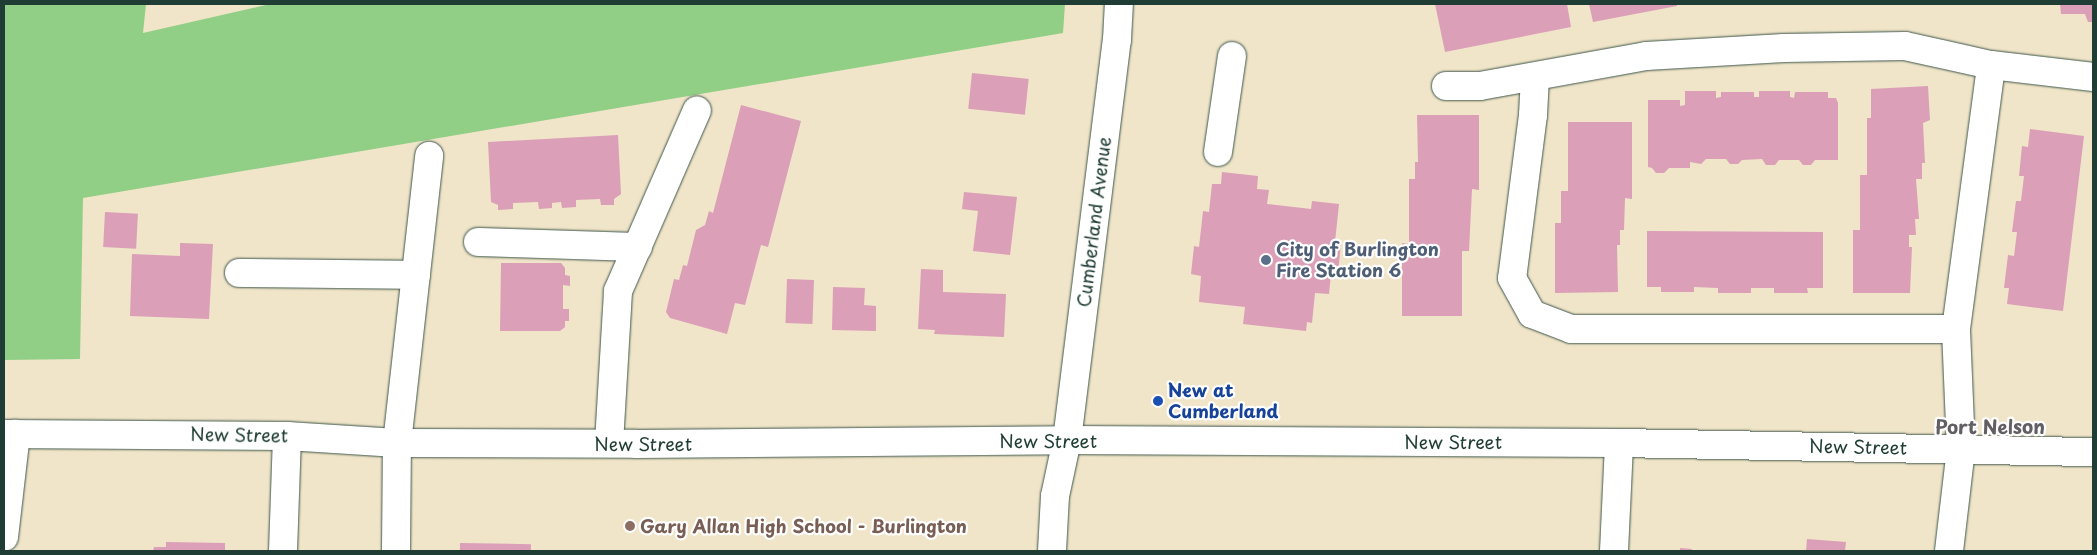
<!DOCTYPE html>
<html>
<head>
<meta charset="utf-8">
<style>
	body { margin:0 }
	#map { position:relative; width:2097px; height:555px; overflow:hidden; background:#f0e5c9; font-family:"Playpen Sans",sans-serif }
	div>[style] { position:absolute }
	.green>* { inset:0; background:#90cf85 }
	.building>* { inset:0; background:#db9fb7; transform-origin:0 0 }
	.roads { filter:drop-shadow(0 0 1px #3e564a) drop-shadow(0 0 1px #3e564a) }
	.minor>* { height:28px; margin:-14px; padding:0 14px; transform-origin:14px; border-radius:14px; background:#fff }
	.major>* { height:28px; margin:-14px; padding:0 14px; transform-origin:14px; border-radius:14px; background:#fff }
	.dots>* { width:14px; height:14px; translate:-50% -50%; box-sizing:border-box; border:2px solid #fff; border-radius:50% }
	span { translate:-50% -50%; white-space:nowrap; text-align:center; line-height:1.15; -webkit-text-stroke:4.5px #fff; paint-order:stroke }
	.street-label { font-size:18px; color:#1f3d34 }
	.service-label { font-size:18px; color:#4e5e75; font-weight:700 }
	.left { translate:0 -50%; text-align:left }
	.transit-label { font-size:18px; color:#164399; font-weight:700 }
	.education-label { font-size:18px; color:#785e54; font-weight:700 }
	.neighbourhood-label { font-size:19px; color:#615f62; font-weight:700 }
	.frame { position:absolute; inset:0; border:5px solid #1f3d34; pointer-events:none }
</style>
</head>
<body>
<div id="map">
	<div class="green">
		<div style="clip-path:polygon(4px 4px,146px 4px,143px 33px,270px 4px,1065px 4px,1063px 33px,83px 198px,80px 359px,4px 360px)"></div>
	</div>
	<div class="building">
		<div style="clip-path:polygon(1435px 4px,1567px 4px,1571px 27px,1445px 52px)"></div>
		<div style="clip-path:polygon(1589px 4px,1677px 4px,1677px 6px,1593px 22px)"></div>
		<div style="clip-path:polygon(2060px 4px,2093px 4px,2093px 22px,2088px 22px,2085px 14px,2061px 14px)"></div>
		<div style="left:972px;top:73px;width:57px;height:36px;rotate:6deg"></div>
		<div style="clip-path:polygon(1928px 86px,1930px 120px,1923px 123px,1925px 163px,1922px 163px,1922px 179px,1916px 179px,1919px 219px,1915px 219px,1916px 235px,1909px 235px,1909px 247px,1912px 247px,1910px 293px,1853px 293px,1853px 230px,1860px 230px,1860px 175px,1867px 175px,1867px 118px,1871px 118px,1871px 89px)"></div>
		<div style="clip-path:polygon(1685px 91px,1716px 91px,1716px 98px,1721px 97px,1721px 92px,1754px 92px,1754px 97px,1759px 97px,1759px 91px,1790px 91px,1790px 97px,1794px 98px,1795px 92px,1828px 92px,1828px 98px,1836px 98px,1838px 103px,1838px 160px,1815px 160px,1811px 165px,1803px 165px,1799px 160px,1779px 160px,1775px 165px,1766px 165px,1762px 159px,1742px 160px,1738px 164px,1730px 164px,1726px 159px,1706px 159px,1701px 164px,1690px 162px,1690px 168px,1669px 168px,1664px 173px,1656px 173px,1652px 168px,1648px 167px,1648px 100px,1680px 100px,1680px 106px,1685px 105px)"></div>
		<div style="clip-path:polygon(741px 105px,801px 121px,768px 247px,761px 245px,745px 305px,735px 303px,727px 334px,670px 318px,666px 312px,674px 279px,679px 280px,683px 265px,687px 266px,696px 230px,705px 225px,709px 211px,713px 213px)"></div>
		<div style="clip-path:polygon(1417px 115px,1479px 115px,1479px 190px,1472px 189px,1469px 251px,1462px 251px,1462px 316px,1402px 316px,1402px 243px,1409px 244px,1409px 179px,1415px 179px,1415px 162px,1418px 162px)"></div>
		<div style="clip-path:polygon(1568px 122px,1632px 122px,1632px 199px,1625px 198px,1624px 230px,1620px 230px,1620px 245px,1617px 245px,1618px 292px,1555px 293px,1555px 223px,1561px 223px,1561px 191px,1568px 191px)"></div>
		<div style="clip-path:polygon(2030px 129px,2084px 136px,2063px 311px,2007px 304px,2009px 288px,2004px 288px,2008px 255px,2014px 256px,2017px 232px,2012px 232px,2016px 201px,2021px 201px,2024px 176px,2019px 176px,2022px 146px,2028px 147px)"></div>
		<div style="clip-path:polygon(618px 135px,621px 194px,614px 199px,614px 205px,601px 205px,600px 199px,576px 200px,576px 207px,562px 208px,561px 202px,552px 203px,552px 208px,539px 209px,538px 202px,513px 203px,513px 209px,498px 210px,498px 205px,491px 202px,488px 142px)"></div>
		<div style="clip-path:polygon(1222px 172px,1258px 176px,1257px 189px,1269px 190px,1267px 204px,1311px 209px,1312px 201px,1339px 204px,1335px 242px,1341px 242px,1338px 275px,1331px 274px,1329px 294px,1315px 293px,1312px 323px,1307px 322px,1306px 331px,1243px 324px,1245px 307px,1199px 302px,1201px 276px,1191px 274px,1194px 246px,1199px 247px,1203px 211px,1209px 212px,1212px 184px,1221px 184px)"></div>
		<div style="clip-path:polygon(964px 192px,1017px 197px,1010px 255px,973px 251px,978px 211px,962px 209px)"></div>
		<div style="left:105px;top:212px;width:33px;height:35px;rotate:3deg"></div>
		<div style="clip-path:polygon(1647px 231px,1823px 232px,1823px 288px,1807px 288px,1808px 293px,1774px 293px,1774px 288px,1751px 288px,1751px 293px,1718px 293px,1718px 288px,1694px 287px,1694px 292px,1661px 292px,1661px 287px,1647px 287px)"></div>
		<div style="clip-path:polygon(180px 243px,213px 244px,209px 319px,130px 316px,132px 254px,180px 256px)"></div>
		<div style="clip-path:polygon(501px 263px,561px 263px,565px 268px,565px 275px,570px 276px,570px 286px,563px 285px,563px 309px,569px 309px,569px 321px,565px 321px,565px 327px,560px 331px,500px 331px)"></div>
		<div style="clip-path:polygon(921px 269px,943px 270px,943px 292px,1006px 294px,1004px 337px,934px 334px,935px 330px,918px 329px)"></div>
		<div style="left:787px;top:279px;width:27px;height:44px;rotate:2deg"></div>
		<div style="clip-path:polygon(833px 287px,865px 288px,864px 305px,876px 306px,876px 331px,832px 330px)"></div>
		<div style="clip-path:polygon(1807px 539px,1846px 542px,1845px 551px,1806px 551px)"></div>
		<div style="clip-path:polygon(166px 542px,225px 543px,225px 551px,153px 551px,154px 547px,166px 547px)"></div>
		<div style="left:460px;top:543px;width:71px;height:8px;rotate:1deg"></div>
		<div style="clip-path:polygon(1680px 548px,1692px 549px,1692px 551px,1680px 551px)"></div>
	</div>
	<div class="roads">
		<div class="minor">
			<div style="left:1535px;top:77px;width:38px;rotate:93deg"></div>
			<div style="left:1533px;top:115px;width:164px;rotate:97.3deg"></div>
			<div style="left:1512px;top:278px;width:41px;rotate:60.9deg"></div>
			<div style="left:1532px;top:314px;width:42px;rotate:21deg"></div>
			<div style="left:1571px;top:329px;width:385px"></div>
			<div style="left:1446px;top:86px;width:34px"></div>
			<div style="left:1480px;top:86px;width:169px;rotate:-10.2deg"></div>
			<div style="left:1646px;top:56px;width:138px;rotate:-3.3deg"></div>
			<div style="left:1784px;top:48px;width:121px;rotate:-0.9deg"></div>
			<div style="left:1905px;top:46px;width:88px;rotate:12.5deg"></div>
			<div style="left:1991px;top:65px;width:103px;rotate:6.7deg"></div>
			<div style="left:1218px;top:152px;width:97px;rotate:-81.7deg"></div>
			<div style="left:478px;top:242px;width:160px;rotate:1.8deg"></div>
			<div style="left:239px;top:273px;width:177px;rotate:0.6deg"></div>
			<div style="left:609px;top:443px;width:152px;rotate:-86.6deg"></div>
			<div style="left:618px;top:291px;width:197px;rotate:-66.4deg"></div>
			<div style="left:4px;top:537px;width:104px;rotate:-83.4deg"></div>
			<div style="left:283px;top:551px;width:115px;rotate:-88deg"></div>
			<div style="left:396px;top:551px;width:108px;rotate:-89.5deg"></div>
			<div style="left:397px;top:443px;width:289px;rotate:-83.6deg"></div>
			<div style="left:1052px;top:551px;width:55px;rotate:-86.9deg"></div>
			<div style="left:1055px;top:496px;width:57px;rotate:-77.9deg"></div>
			<div style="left:1067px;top:440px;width:403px;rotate:-82.9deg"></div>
			<div style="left:1117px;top:40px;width:36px;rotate:-87deg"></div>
			<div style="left:1614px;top:551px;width:108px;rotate:-87.3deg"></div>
			<div style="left:1949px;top:551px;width:103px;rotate:-83.3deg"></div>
			<div style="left:1961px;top:449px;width:120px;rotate:-92.4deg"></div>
			<div style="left:1956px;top:329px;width:266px;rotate:-82.4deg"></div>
		</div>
		<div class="major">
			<div style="left:4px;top:434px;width:283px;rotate:0.4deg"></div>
			<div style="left:287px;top:436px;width:110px;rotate:3.6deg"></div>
			<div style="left:397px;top:443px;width:239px;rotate:0.2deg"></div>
			<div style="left:636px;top:444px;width:431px;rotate:-0.5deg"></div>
			<div style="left:1067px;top:440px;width:552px;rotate:0.31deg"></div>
			<div style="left:1619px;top:443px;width:474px;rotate:1.1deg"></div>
		</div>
	</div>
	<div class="dots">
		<div style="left:1266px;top:260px;background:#5c6f8a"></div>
		<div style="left:1158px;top:401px;background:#1a4fb4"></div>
		<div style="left:630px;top:526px;background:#8d6e63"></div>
	</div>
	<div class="street-label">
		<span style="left:1094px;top:222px;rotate:-83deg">Cumberland Avenue</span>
		<span style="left:239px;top:435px;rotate:1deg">New Street</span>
		<span style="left:1048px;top:441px">New Street</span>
		<span style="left:1453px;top:442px">New Street</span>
		<span style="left:643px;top:444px">New Street</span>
		<span style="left:1858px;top:447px;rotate:1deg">New Street</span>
	</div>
	<div class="service-label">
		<span class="left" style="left:1276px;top:260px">City of Burlington<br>Fire Station 6</span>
	</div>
	<div class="transit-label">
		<span class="left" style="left:1168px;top:401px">New at<br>Cumberland</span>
	</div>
	<div class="education-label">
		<span class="left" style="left:640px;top:526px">Gary Allan High School - Burlington</span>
	</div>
	<div class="neighbourhood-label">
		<span style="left:1990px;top:427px">Port Nelson</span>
	</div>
	<div class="frame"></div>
</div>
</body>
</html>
